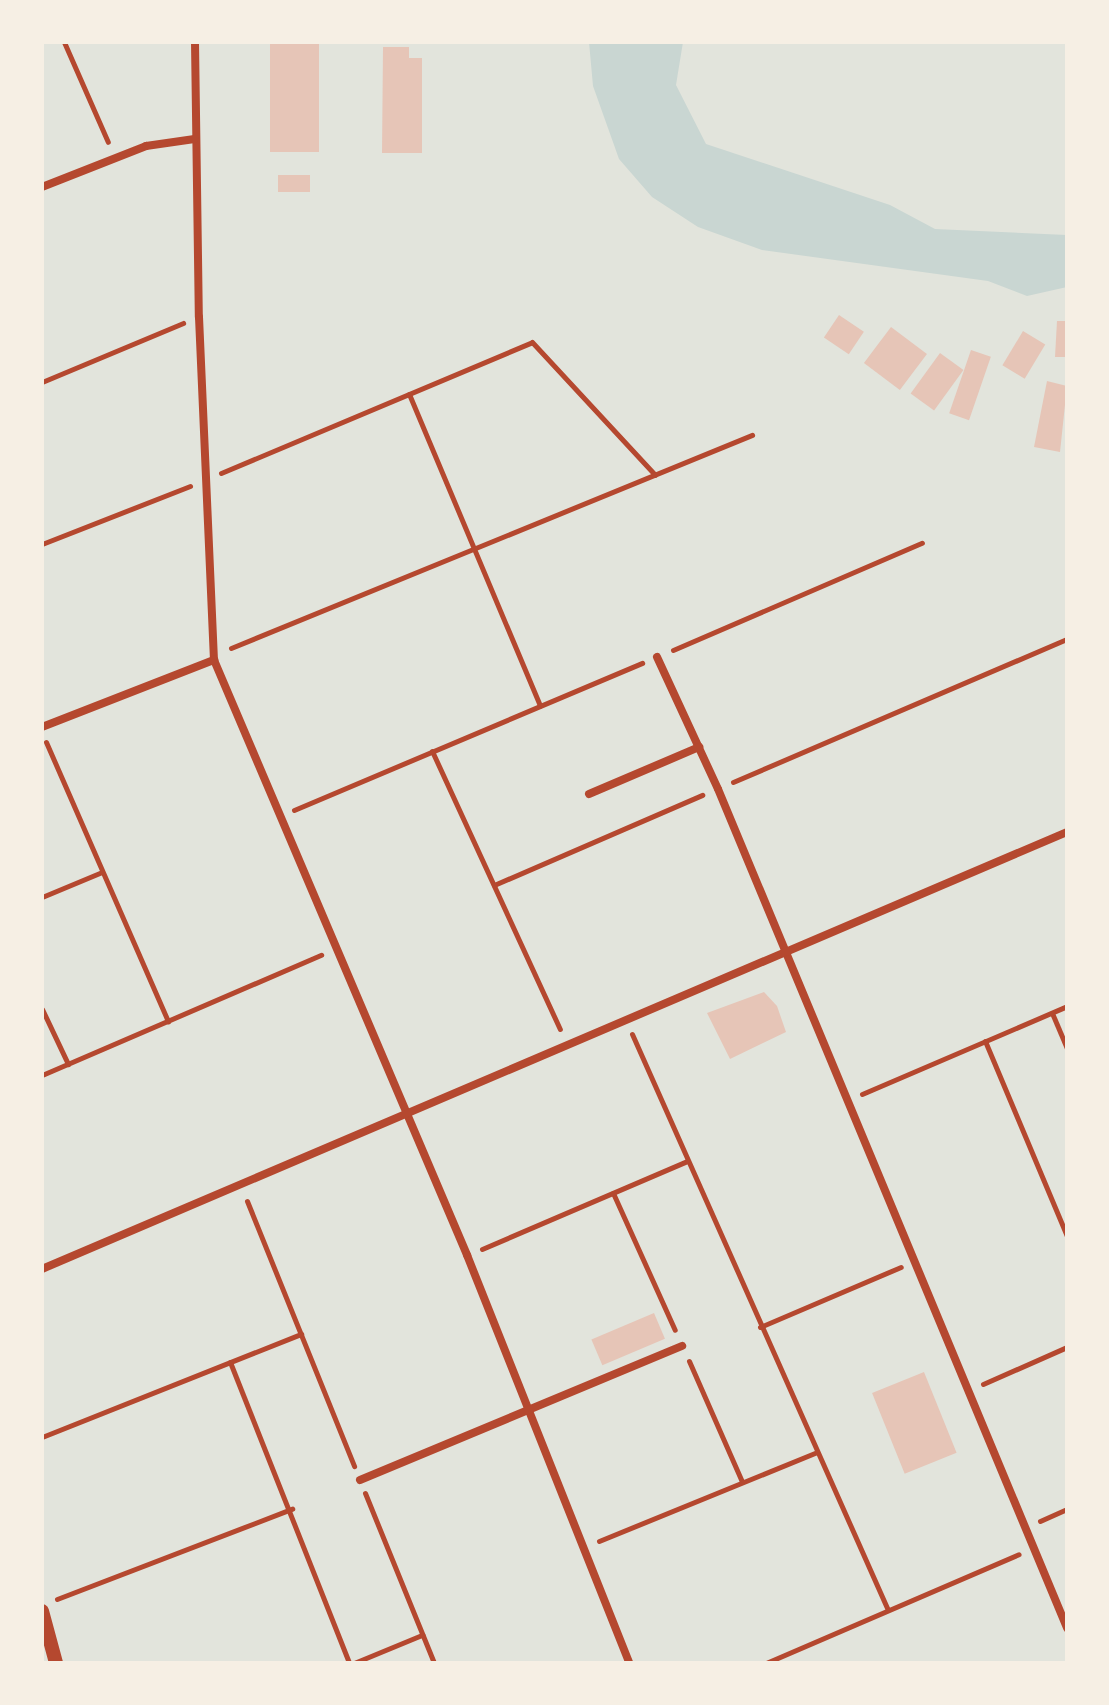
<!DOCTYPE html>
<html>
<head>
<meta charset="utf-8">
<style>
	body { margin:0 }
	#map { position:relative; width:1109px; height:1705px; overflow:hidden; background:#f6efe4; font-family:"Fira Sans Condensed",sans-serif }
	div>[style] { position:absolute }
	.green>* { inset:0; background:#e2e4dc; transform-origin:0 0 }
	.water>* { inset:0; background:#c9d6d2 }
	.building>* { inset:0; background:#e6c5b7; transform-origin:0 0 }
	.path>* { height:5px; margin:-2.5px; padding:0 2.5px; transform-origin:2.5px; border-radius:2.5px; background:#b5482f }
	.minor>* { height:8px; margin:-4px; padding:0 4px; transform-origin:4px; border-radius:4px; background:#b5482f }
	.tertiary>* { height:14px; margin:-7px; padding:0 7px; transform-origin:7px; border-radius:7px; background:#b5482f }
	span { translate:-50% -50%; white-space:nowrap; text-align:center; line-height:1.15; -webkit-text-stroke:6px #f6efe4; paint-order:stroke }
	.frame { position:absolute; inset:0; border:44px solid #f6efe4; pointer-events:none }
</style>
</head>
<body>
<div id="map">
	<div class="green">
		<div style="left:42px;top:42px;width:1025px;height:1621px"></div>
	</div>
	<div class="water">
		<div style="clip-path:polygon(589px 42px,683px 42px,676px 85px,706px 144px,890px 205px,935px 229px,1067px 235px,1067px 287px,1027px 296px,988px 281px,762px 250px,698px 227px,652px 197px,619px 159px,593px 86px)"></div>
	</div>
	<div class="building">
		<div style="left:270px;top:42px;width:49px;height:110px"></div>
		<div style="clip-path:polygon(383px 47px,409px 47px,409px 58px,422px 58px,422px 153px,382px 153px)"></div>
		<div style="left:278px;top:175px;width:32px;height:17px"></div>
		<div style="left:839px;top:315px;width:30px;height:27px;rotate:34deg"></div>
		<div style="clip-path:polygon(1057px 321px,1067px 321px,1067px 357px,1055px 357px)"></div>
		<div style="left:891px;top:327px;width:45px;height:45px;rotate:37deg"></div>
		<div style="left:1023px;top:331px;width:26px;height:40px;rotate:31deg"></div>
		<div style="left:971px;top:350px;width:21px;height:67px;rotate:19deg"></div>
		<div style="left:940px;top:353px;width:29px;height:50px;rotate:36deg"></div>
		<div style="clip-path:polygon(1047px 381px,1067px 386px,1060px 452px,1034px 447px)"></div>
		<div style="clip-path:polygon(764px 992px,777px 1006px,786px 1032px,730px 1059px,707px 1013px)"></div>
		<div style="left:654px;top:1313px;width:28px;height:68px;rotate:67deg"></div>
		<div style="left:924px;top:1372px;width:87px;height:56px;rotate:68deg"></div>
	</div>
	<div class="path">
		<div style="left:64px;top:42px;width:109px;rotate:66.3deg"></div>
		<div style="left:42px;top:382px;width:153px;rotate:-22.7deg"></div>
		<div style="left:409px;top:394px;width:338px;rotate:67.2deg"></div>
		<div style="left:221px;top:473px;width:337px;rotate:-22.8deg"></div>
		<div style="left:532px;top:342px;width:181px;rotate:47.2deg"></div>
		<div style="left:42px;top:544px;width:159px;rotate:-21.4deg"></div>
		<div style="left:231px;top:648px;width:563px;rotate:-22.24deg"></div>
		<div style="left:673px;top:650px;width:271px;rotate:-23.3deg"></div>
		<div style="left:46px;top:742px;width:305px;rotate:66.4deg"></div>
		<div style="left:432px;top:751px;width:306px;rotate:65.3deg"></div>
		<div style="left:733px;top:782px;width:363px;rotate:-23.2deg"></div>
		<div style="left:294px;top:810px;width:378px;rotate:-22.9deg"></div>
		<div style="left:494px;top:885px;width:227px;rotate:-23.4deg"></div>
		<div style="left:42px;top:897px;width:65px;rotate:-22.6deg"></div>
		<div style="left:42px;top:1009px;width:61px;rotate:64.7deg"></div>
		<div style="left:1052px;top:1013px;width:38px;rotate:67deg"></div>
		<div style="left:632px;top:1034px;width:630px;rotate:66.04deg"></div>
		<div style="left:985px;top:1041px;width:212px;rotate:67.2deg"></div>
		<div style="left:42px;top:1075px;width:304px;rotate:-23.3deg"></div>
		<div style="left:862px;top:1094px;width:223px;rotate:-23.2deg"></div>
		<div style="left:613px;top:1193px;width:150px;rotate:65.7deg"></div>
		<div style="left:247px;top:1201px;width:286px;rotate:68deg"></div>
		<div style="left:482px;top:1249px;width:223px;rotate:-23.2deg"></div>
		<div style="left:760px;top:1327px;width:153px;rotate:-23.1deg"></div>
		<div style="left:689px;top:1361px;width:132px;rotate:66.3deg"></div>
		<div style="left:230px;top:1362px;width:324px;rotate:68.4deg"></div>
		<div style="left:983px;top:1384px;width:92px;rotate:-23.8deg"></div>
		<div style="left:42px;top:1437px;width:279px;rotate:-21.7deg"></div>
		<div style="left:365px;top:1493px;width:183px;rotate:67.9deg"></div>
		<div style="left:1040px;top:1521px;width:30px;rotate:-24deg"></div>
		<div style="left:599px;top:1541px;width:235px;rotate:-22.2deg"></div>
		<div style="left:57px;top:1599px;width:252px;rotate:-21deg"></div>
		<div style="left:354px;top:1663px;width:74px;rotate:-22.4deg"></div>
		<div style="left:766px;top:1663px;width:275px;rotate:-23.3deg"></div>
	</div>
	<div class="minor">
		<div style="left:195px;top:42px;width:275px;rotate:89.2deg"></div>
		<div style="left:199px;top:317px;width:343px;rotate:87.5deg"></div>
		<div style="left:214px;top:660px;width:647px;rotate:66.96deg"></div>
		<div style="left:467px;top:1255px;width:439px;rotate:68.3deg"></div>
		<div style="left:42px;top:187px;width:112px;rotate:-21.5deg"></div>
		<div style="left:146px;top:146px;width:49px;rotate:-8.3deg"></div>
		<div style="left:657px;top:657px;width:145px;rotate:65.2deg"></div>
		<div style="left:718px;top:789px;width:909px;rotate:67.41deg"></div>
		<div style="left:42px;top:727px;width:185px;rotate:-21.3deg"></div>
		<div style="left:589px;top:794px;width:120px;rotate:-23.1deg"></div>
		<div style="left:42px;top:1269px;width:1114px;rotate:-23.09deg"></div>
		<div style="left:360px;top:1480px;width:349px;rotate:-22.6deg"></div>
	</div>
	<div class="tertiary">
		<div style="left:42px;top:1611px;width:54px;rotate:74.9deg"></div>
	</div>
	<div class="frame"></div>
</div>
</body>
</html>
